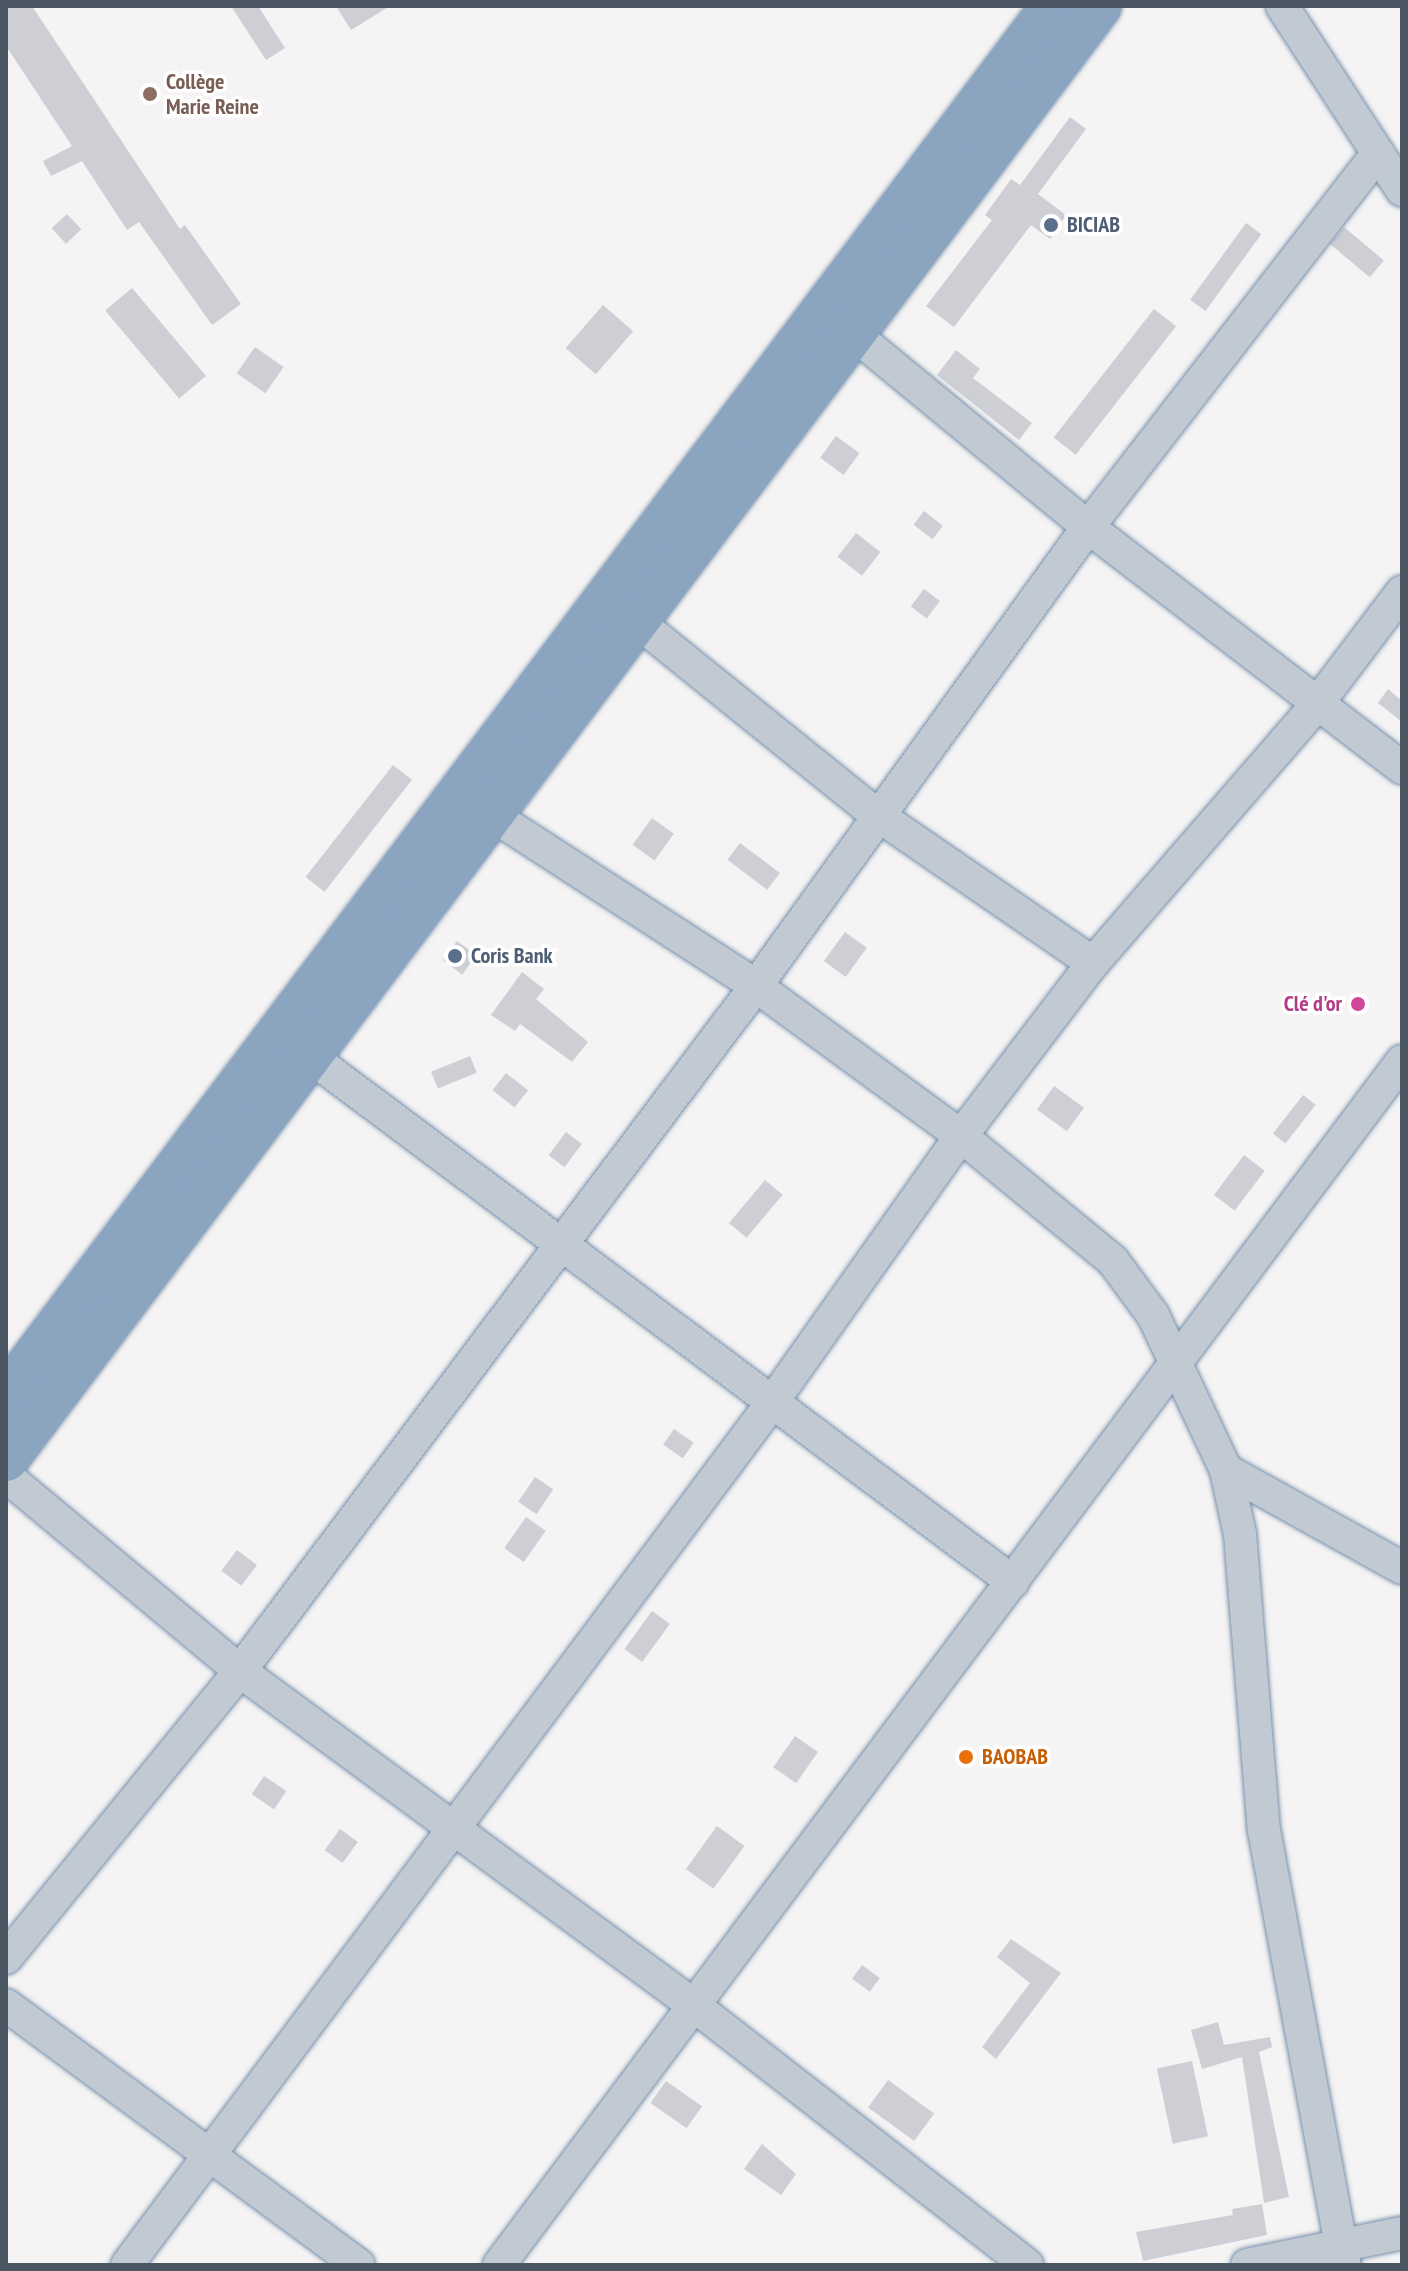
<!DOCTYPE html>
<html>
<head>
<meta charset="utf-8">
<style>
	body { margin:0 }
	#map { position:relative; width:1408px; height:2271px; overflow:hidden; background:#f5f3f3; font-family:"PT Sans Narrow",sans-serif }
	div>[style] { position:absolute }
	.building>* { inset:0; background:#cdcfd5; transform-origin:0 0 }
	.roads { filter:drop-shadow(0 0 2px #7690ad) drop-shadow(0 0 2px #7690ad) }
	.minor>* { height:32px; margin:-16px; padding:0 16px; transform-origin:16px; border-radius:16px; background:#c1cad2 }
	.highway>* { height:44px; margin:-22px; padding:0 22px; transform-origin:22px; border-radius:22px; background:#8ba5c1 }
	.dots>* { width:22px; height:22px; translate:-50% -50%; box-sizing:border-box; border:4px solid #fff; border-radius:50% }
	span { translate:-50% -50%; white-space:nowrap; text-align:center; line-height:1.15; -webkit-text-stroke:7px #fff; paint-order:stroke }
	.education-label { font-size:22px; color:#785e54; font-weight:700 }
	.left { translate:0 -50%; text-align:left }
	.service-label { font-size:22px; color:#4e5e75; font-weight:700 }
	.hotel-label { font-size:22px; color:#b23c85; font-weight:700 }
	.right { translate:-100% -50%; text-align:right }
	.food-label { font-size:22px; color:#c56008; font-weight:700 }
	.frame { position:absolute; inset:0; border:8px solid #4a5661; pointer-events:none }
</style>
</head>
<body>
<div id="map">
	<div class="building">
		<div style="clip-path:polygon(6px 6px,32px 6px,180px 229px,185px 225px,241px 304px,212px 325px,139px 222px,127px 230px,82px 161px,51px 176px,43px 161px,72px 146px,6px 46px)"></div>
		<div style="clip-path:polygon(231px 6px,258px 6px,285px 48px,266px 60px)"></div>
		<div style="clip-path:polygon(336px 6px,390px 6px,351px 30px)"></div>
		<div style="clip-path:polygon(1070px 117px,1086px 129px,1038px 194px,1066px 215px,1050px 239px,1031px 225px,954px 327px,926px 306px,992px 220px,985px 215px,1011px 179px,1020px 185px)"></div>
		<div style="left:67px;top:214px;width:21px;height:21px;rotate:47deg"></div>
		<div style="left:1246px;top:223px;width:19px;height:95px;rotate:36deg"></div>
		<div style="left:1344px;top:227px;width:52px;height:22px;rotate:40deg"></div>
		<div style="left:132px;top:288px;width:115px;height:35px;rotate:50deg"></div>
		<div style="left:603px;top:305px;width:40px;height:57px;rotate:41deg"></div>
		<div style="left:1154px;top:309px;width:28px;height:163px;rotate:38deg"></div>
		<div style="left:255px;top:347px;width:35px;height:32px;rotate:35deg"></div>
		<div style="clip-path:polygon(956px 350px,980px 369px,973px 378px,1032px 423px,1019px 440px,937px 375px)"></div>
		<div style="left:836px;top:436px;width:29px;height:27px;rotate:36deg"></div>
		<div style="left:924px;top:511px;width:24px;height:17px;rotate:38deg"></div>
		<div style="left:856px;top:533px;width:31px;height:30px;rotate:38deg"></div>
		<div style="left:924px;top:589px;width:20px;height:22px;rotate:37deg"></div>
		<div style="clip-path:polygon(1388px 689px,1402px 701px,1402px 722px,1378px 703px)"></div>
		<div style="left:393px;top:765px;width:24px;height:142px;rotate:38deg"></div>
		<div style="left:652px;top:818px;width:27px;height:33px;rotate:36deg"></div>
		<div style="left:740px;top:843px;width:50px;height:21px;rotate:37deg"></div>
		<div style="left:845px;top:932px;width:27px;height:36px;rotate:36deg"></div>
		<div style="left:457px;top:941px;width:24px;height:24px;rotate:36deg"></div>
		<div style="clip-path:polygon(522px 972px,544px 989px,536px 999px,588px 1042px,572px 1062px,520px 1024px,515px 1031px,491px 1015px)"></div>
		<div style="left:470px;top:1056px;width:18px;height:42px;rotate:68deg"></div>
		<div style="left:506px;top:1073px;width:28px;height:22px;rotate:38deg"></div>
		<div style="left:1054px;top:1086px;width:37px;height:29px;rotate:36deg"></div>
		<div style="left:1303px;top:1095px;width:16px;height:49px;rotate:38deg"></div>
		<div style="left:566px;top:1132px;width:20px;height:29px;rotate:37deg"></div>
		<div style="left:1244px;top:1155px;width:26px;height:50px;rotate:37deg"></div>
		<div style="left:765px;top:1180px;width:23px;height:56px;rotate:40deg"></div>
		<div style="left:674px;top:1429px;width:24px;height:19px;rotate:35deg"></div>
		<div style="left:535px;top:1477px;width:22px;height:30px;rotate:34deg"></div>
		<div style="left:526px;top:1517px;width:24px;height:38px;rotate:35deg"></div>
		<div style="left:237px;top:1550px;width:25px;height:26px;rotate:37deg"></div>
		<div style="left:652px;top:1611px;width:22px;height:47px;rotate:36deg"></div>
		<div style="left:795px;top:1736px;width:28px;height:38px;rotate:35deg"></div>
		<div style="left:264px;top:1776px;width:27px;height:22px;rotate:34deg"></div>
		<div style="left:717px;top:1826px;width:34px;height:53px;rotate:36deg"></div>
		<div style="left:340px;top:1829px;width:22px;height:26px;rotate:36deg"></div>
		<div style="clip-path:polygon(1011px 1939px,1061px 1973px,996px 2059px,982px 2047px,1030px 1983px,997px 1957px)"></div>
		<div style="left:862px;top:1965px;width:22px;height:17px;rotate:36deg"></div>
		<div style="clip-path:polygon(1218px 2022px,1224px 2045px,1270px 2037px,1272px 2047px,1259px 2052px,1289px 2197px,1264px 2203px,1242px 2057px,1202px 2069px,1191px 2030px)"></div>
		<div style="left:1192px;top:2061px;width:77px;height:36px;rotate:78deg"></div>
		<div style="left:888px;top:2080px;width:57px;height:34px;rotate:36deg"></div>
		<div style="left:666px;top:2081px;width:44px;height:27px;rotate:35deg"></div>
		<div style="clip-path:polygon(762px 2144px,796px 2174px,781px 2195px,744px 2169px)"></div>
		<div style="clip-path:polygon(1262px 2204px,1267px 2235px,1143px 2261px,1136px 2232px,1233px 2215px,1232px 2209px)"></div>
	</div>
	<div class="roads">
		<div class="minor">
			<div style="left:1282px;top:6px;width:220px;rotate:56.9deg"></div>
			<div style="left:838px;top:321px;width:324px;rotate:39.5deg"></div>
			<div style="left:1088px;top:527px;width:396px;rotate:37.5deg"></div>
			<div style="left:639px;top:623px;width:304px;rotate:38.9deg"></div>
			<div style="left:876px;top:814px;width:263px;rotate:34.5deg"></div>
			<div style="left:472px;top:802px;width:338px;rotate:32.9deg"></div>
			<div style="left:756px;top:986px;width:254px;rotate:36.2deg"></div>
			<div style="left:961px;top:1136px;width:197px;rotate:39.4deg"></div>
			<div style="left:1113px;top:1261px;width:67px;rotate:53.5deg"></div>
			<div style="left:1153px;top:1315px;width:171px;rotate:64.8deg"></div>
			<div style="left:1226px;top:1470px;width:66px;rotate:77.7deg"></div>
			<div style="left:1240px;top:1534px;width:297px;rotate:85.4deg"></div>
			<div style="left:1264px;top:1830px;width:442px;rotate:79.5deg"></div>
			<div style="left:312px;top:1058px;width:875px;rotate:36.78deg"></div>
			<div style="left:1226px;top:1470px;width:201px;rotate:29.1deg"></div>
			<div style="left:6px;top:1476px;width:305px;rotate:39.8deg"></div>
			<div style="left:240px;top:1671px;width:561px;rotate:36.38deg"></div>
			<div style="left:692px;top:2004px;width:425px;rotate:37.9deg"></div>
			<div style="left:6px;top:1958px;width:370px;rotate:-50.8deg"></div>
			<div style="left:240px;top:1671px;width:858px;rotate:-53.01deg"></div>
			<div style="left:756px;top:986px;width:566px;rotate:-54.12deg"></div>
			<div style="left:1088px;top:527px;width:473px;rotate:-52.2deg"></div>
			<div style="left:6px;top:2005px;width:438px;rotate:36.4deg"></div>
			<div style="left:127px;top:2265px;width:1075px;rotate:-53.2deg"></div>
			<div style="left:771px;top:1404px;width:329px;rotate:-54.7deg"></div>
			<div style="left:961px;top:1136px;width:218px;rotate:-52.7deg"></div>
			<div style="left:1093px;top:963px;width:342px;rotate:-49.1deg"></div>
			<div style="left:1317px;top:704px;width:141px;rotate:-52.8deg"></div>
			<div style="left:499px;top:2265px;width:1505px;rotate:-53.13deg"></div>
			<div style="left:1247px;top:2265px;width:158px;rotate:-11.7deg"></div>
		</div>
		<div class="highway">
			<div style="left:6px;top:1396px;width:1741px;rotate:-52.99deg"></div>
			<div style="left:6px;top:1459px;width:1818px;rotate:-53.05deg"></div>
		</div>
	</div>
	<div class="dots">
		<div style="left:150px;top:94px;background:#8d6e63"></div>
		<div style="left:1051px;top:225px;background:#5c6f8a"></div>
		<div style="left:455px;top:956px;background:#5c6f8a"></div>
		<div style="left:1358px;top:1004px;background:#d1479c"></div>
		<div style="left:966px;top:1757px;background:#e8710a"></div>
	</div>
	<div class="education-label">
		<span class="left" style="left:166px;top:94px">Collège<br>Marie Reine</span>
	</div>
	<div class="service-label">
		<span class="left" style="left:1067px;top:225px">BICIAB</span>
		<span class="left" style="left:471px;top:956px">Coris Bank</span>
	</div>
	<div class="hotel-label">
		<span class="right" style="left:1342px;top:1004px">Clé d'or</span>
	</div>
	<div class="food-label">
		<span class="left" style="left:982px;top:1757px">BAOBAB</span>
	</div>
	<div class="frame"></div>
</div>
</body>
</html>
